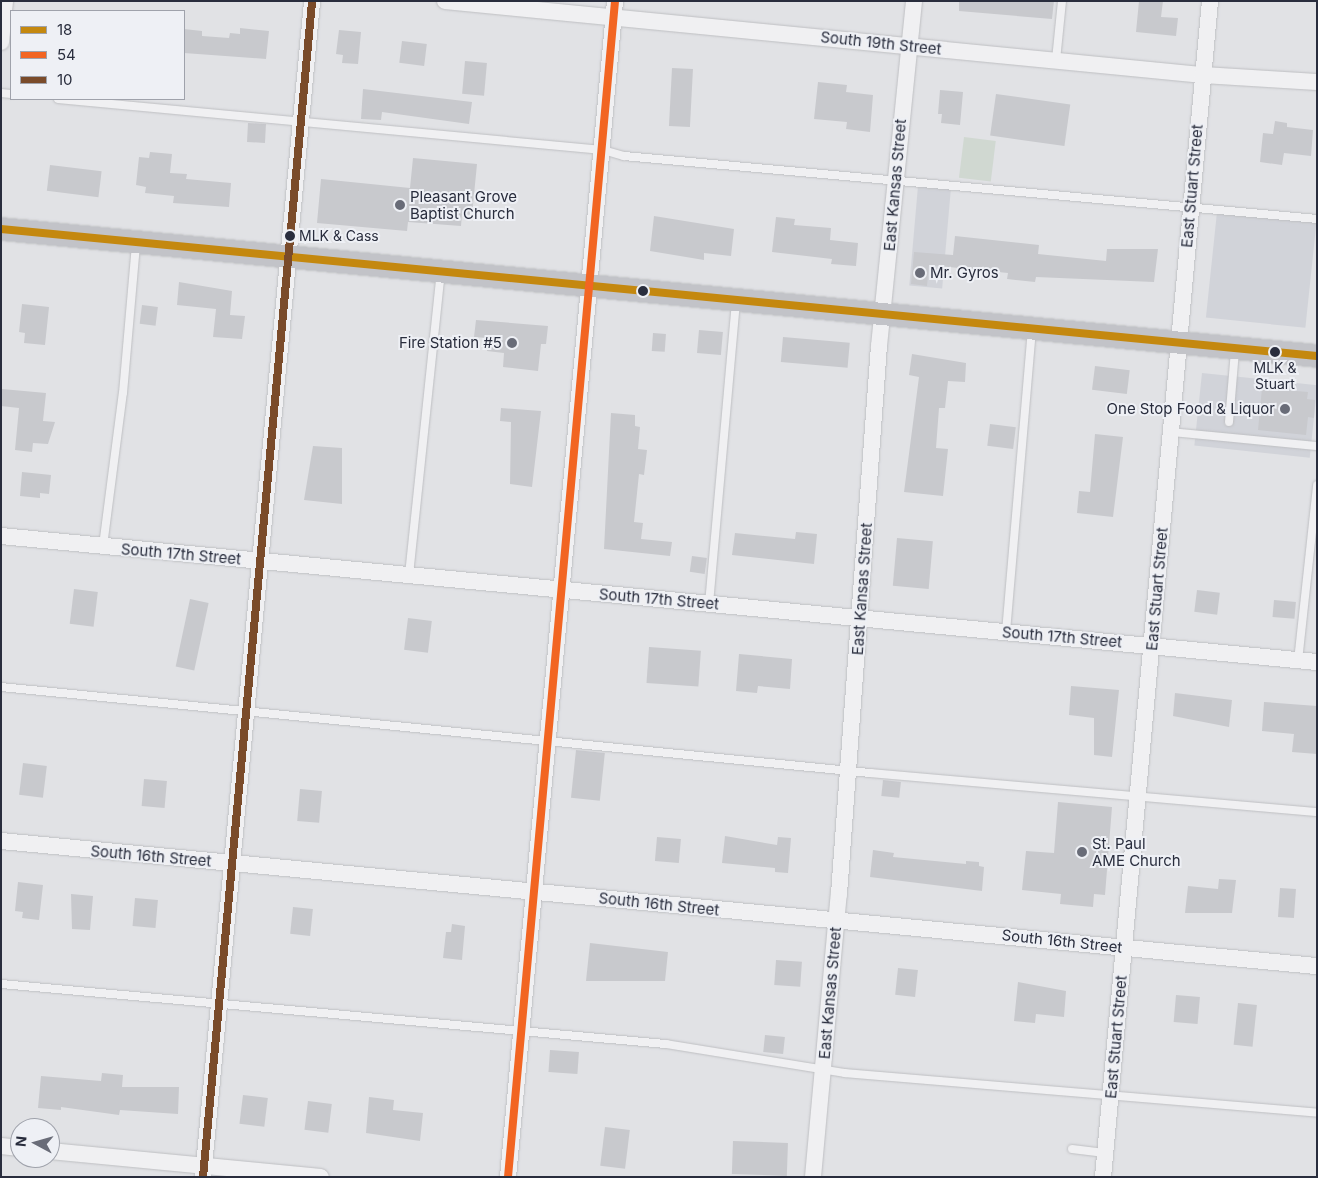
<!DOCTYPE html>
<html>
<head>
<meta charset="utf-8">
<style>
	body { margin:0 }
	#map { position:relative; width:1318px; height:1178px; overflow:hidden; background:#e1e2e5; font-family:Inter,sans-serif }
	div>[style] { position:absolute }
	.built>* { inset:0; background:#d1d3d9; transform-origin:0 0 }
	.green>* { inset:0; background:#d0d8d1; transform-origin:0 0 }
	.building>* { inset:0; background:#c8c9cd; transform-origin:0 0 }
	.roads { filter:drop-shadow(0 0 1px #bebfc2) drop-shadow(0 0 1px #bebfc2) }
	.lane>* { height:8px; margin:-4px; padding:0 4px; transform-origin:4px; border-radius:4px; background:#f0f0f2 }
	.street>* { height:16px; margin:-8px; padding:0 8px; transform-origin:8px; border-radius:8px; background:#f0f0f2 }
	.secondary>* { height:22px; margin:-11px; padding:0 11px; transform-origin:11px; border-radius:11px; background:#c2c3c8 }
	.bus-1>* { height:8px; margin:-4px; padding:0 4px; transform-origin:4px; border-radius:4px; background:#c4880f }
	.bus-2>* { height:8px; margin:-4px; padding:0 4px; transform-origin:4px; border-radius:4px; background:#f26522 }
	.bus-3>* { height:8px; margin:-4px; padding:0 4px; transform-origin:4px; border-radius:4px; background:#7a4b2a }
	.dots>* { width:14px; height:14px; translate:-50% -50%; box-sizing:border-box; border:2px solid #eef0f5; border-radius:50% }
	span { translate:-50% -50%; white-space:nowrap; text-align:center; line-height:1.15; -webkit-text-stroke:4px #eef0f5; paint-order:stroke }
	.bus-label { font-size:14px; color:#292d3d }
	.left { translate:0 -50%; text-align:left }
	.street-label { font-size:15px; color:#292d3d }
	.poi-label { font-size:15px; color:#292d3d }
	.right { translate:-100% -50%; text-align:right }
	.frame { position:absolute; inset:0; border:2px solid #292d3d; pointer-events:none }
	.legend { position:absolute; left:10px; top:10px; width:175px; height:90px; box-sizing:border-box; background:#eef0f5; border:1px solid #9fa2ab; margin:0; padding:6px 9px; list-style:none; font-size:15px; color:#292d3d }
	.legend li { display:flex; align-items:center; gap:10px; height:25px }
	.legend b { width:25px; border:1px solid #9fa2ab }
	.north { position:absolute; left:10px; top:1118px; width:50px; height:50px; box-sizing:border-box; background:#eef0f5; border:1px solid #9fa2ab; border-radius:50%; rotate:276deg; font-size:14px; font-weight:700; line-height:20px; text-align:center; color:#292d3d }
	.north::after { content:''; display:block; margin:auto; width:18px; height:22px; background:#696c78; clip-path:polygon(50% 0,100% 100%,50% 72%,0 100%) }
</style>
</head>
<body>
<div id="map">
	<div class="built">
		<div style="left:918px;top:186px;width:33px;height:100px;rotate:5deg"></div>
		<div style="left:1217px;top:212px;width:100px;height:106px;rotate:6deg"></div>
		<div style="left:1202px;top:373px;width:116px;height:73px;rotate:6deg"></div>
	</div>
	<div class="green">
		<div style="left:964px;top:137px;width:32px;height:41px;rotate:7deg"></div>
	</div>
	<div class="building">
		<div style="clip-path:polygon(959px 1px,1054px 1px,1052px 19px,959px 11px)"></div>
		<div style="clip-path:polygon(1139px 1px,1163px 1px,1161px 17px,1178px 18px,1176px 36px,1136px 32px)"></div>
		<div style="clip-path:polygon(240px 28px,269px 31px,266px 59px,184px 53px,184px 29px,202px 31px,202px 36px,229px 38px,230px 33px,240px 34px)"></div>
		<div style="clip-path:polygon(339px 30px,361px 32px,358px 64px,342px 63px,343px 55px,336px 54px)"></div>
		<div style="left:402px;top:41px;width:25px;height:22px;rotate:7deg"></div>
		<div style="left:465px;top:61px;width:22px;height:33px;rotate:5deg"></div>
		<div style="left:672px;top:68px;width:21px;height:58px;rotate:3deg"></div>
		<div style="clip-path:polygon(818px 82px,847px 85px,846px 92px,873px 95px,870px 132px,846px 129px,847px 122px,814px 119px)"></div>
		<div style="clip-path:polygon(363px 89px,472px 102px,469px 124px,382px 112px,381px 120px,361px 119px)"></div>
		<div style="clip-path:polygon(940px 90px,963px 92px,960px 125px,941px 123px,942px 114px,938px 114px)"></div>
		<div style="left:996px;top:94px;width:75px;height:42px;rotate:8deg"></div>
		<div style="clip-path:polygon(1275px 121px,1287px 123px,1287px 127px,1313px 130px,1311px 156px,1284px 153px,1282px 165px,1260px 162px,1263px 133px,1273px 134px)"></div>
		<div style="left:248px;top:123px;width:18px;height:19px;rotate:3deg"></div>
		<div style="clip-path:polygon(150px 152px,172px 154px,170px 173px,187px 174px,186px 179px,231px 183px,229px 207px,173px 203px,174px 196px,145px 193px,146px 187px,136px 185px,139px 157px,149px 158px)"></div>
		<div style="clip-path:polygon(413px 158px,477px 164px,472px 215px,462px 214px,461px 226px,408px 222px,407px 231px,317px 223px,321px 179px,410px 188px)"></div>
		<div style="left:50px;top:165px;width:52px;height:26px;rotate:7deg"></div>
		<div style="clip-path:polygon(654px 216px,734px 229px,731px 256px,704px 253px,704px 260px,650px 251px)"></div>
		<div style="clip-path:polygon(776px 217px,795px 219px,794px 225px,831px 228px,830px 240px,858px 243px,856px 266px,831px 264px,832px 259px,772px 252px)"></div>
		<div style="clip-path:polygon(955px 236px,1039px 245px,1038px 254px,1106px 261px,1107px 249px,1158px 249px,1154px 282px,1036px 277px,1035px 282px,1007px 279px,1008px 273px,929px 265px,927px 286px,911px 284px,914px 252px,953px 255px)"></div>
		<div style="clip-path:polygon(179px 282px,232px 291px,230px 315px,245px 316px,242px 339px,213px 337px,216px 309px,177px 305px)"></div>
		<div style="clip-path:polygon(22px 304px,49px 307px,45px 345px,24px 343px,25px 333px,19px 332px)"></div>
		<div style="left:142px;top:305px;width:16px;height:19px;rotate:7deg"></div>
		<div style="clip-path:polygon(476px 320px,548px 326px,546px 344px,541px 344px,538px 371px,503px 367px,504px 353px,487px 351px,488px 338px,474px 337px)"></div>
		<div style="left:699px;top:330px;width:24px;height:23px;rotate:5deg"></div>
		<div style="left:653px;top:333px;width:13px;height:18px;rotate:4deg"></div>
		<div style="left:783px;top:337px;width:67px;height:25px;rotate:5deg"></div>
		<div style="clip-path:polygon(912px 354px,966px 363px,965px 382px,948px 381px,945px 408px,939px 408px,936px 448px,948px 449px,943px 496px,904px 492px,919px 377px,909px 375px)"></div>
		<div style="left:1095px;top:366px;width:35px;height:24px;rotate:7deg"></div>
		<div style="clip-path:polygon(1262px 388px,1308px 392px,1307px 399px,1315px 400px,1314px 418px,1308px 417px,1306px 435px,1258px 430px)"></div>
		<div style="clip-path:polygon(2px 389px,46px 393px,43px 421px,55px 422px,48px 444px,33px 443px,32px 452px,15px 450px,19px 408px,1px 406px)"></div>
		<div style="clip-path:polygon(501px 408px,541px 411px,532px 487px,510px 484px,511px 422px,500px 421px)"></div>
		<div style="clip-path:polygon(611px 413px,635px 415px,635px 426px,640px 427px,638px 449px,647px 450px,644px 475px,639px 474px,634px 522px,643px 523px,641px 539px,672px 542px,670px 556px,604px 549px)"></div>
		<div style="left:990px;top:424px;width:26px;height:22px;rotate:7deg"></div>
		<div style="clip-path:polygon(1095px 434px,1123px 437px,1113px 517px,1077px 513px,1079px 491px,1090px 492px)"></div>
		<div style="clip-path:polygon(313px 446px,342px 448px,342px 504px,304px 500px)"></div>
		<div style="clip-path:polygon(22px 472px,51px 475px,49px 494px,40px 493px,40px 498px,20px 496px)"></div>
		<div style="clip-path:polygon(796px 532px,817px 534px,814px 564px,732px 555px,735px 533px,795px 539px)"></div>
		<div style="left:897px;top:538px;width:36px;height:48px;rotate:5deg"></div>
		<div style="left:692px;top:556px;width:15px;height:16px;rotate:8deg"></div>
		<div style="left:74px;top:589px;width:24px;height:35px;rotate:7deg"></div>
		<div style="left:1197px;top:590px;width:23px;height:22px;rotate:7deg"></div>
		<div style="left:190px;top:599px;width:19px;height:69px;rotate:12deg"></div>
		<div style="left:1274px;top:600px;width:22px;height:17px;rotate:5deg"></div>
		<div style="left:408px;top:618px;width:24px;height:32px;rotate:7deg"></div>
		<div style="left:649px;top:647px;width:52px;height:36px;rotate:4deg"></div>
		<div style="clip-path:polygon(739px 654px,792px 659px,790px 689px,758px 686px,757px 693px,736px 691px)"></div>
		<div style="clip-path:polygon(1071px 686px,1119px 690px,1112px 757px,1094px 755px,1094px 718px,1069px 715px)"></div>
		<div style="clip-path:polygon(1175px 693px,1232px 700px,1229px 727px,1173px 716px)"></div>
		<div style="clip-path:polygon(1264px 702px,1317px 706px,1317px 754px,1292px 752px,1294px 734px,1262px 731px)"></div>
		<div style="left:576px;top:750px;width:29px;height:48px;rotate:6deg"></div>
		<div style="left:23px;top:763px;width:24px;height:32px;rotate:7deg"></div>
		<div style="left:144px;top:779px;width:23px;height:27px;rotate:5deg"></div>
		<div style="left:883px;top:780px;width:18px;height:16px;rotate:6deg"></div>
		<div style="left:300px;top:789px;width:22px;height:32px;rotate:5deg"></div>
		<div style="clip-path:polygon(1058px 802px,1112px 807px,1105px 895px,1094px 894px,1093px 907px,1060px 904px,1061px 894px,1022px 890px,1026px 851px,1054px 853px)"></div>
		<div style="clip-path:polygon(725px 836px,777px 845px,778px 837px,791px 838px,788px 873px,775px 872px,775px 868px,722px 863px)"></div>
		<div style="left:657px;top:837px;width:24px;height:24px;rotate:5deg"></div>
		<div style="clip-path:polygon(873px 850px,894px 853px,893px 857px,966px 864px,966px 861px,979px 862px,979px 866px,984px 867px,982px 891px,870px 877px)"></div>
		<div style="clip-path:polygon(1219px 879px,1236px 880px,1232px 913px,1185px 913px,1188px 886px,1218px 889px)"></div>
		<div style="clip-path:polygon(18px 882px,43px 885px,39px 920px,22px 918px,23px 912px,15px 911px)"></div>
		<div style="left:1280px;top:888px;width:16px;height:29px;rotate:4deg"></div>
		<div style="clip-path:polygon(71px 894px,93px 896px,90px 930px,72px 929px)"></div>
		<div style="left:135px;top:898px;width:23px;height:28px;rotate:5deg"></div>
		<div style="left:293px;top:907px;width:20px;height:27px;rotate:6deg"></div>
		<div style="clip-path:polygon(452px 924px,465px 926px,462px 960px,443px 958px,446px 932px,451px 932px)"></div>
		<div style="clip-path:polygon(590px 943px,668px 952px,665px 981px,586px 981px)"></div>
		<div style="left:776px;top:960px;width:26px;height:25px;rotate:4deg"></div>
		<div style="left:898px;top:968px;width:20px;height:27px;rotate:6deg"></div>
		<div style="clip-path:polygon(1018px 982px,1066px 991px,1064px 1017px,1036px 1014px,1035px 1023px,1014px 1021px)"></div>
		<div style="left:1176px;top:995px;width:24px;height:27px;rotate:5deg"></div>
		<div style="left:1238px;top:1003px;width:19px;height:42px;rotate:6deg"></div>
		<div style="left:765px;top:1035px;width:20px;height:17px;rotate:6deg"></div>
		<div style="left:550px;top:1050px;width:29px;height:22px;rotate:4deg"></div>
		<div style="clip-path:polygon(102px 1073px,123px 1075px,122px 1087px,179px 1087px,178px 1114px,120px 1110px,119px 1115px,61px 1107px,61px 1110px,38px 1108px,41px 1076px,101px 1081px)"></div>
		<div style="left:243px;top:1095px;width:25px;height:29px;rotate:7deg"></div>
		<div style="clip-path:polygon(369px 1097px,394px 1100px,393px 1110px,423px 1113px,420px 1141px,366px 1133px)"></div>
		<div style="left:308px;top:1101px;width:24px;height:29px;rotate:7deg"></div>
		<div style="left:605px;top:1127px;width:25px;height:39px;rotate:7deg"></div>
		<div style="left:733px;top:1141px;width:55px;height:33px;rotate:2deg"></div>
	</div>
	<div class="roads">
		<div class="lane">
			<div style="left:1056px;top:60px;width:59px;rotate:-84.2deg"></div>
			<div style="left:1px;top:93px;width:10px;rotate:6deg"></div>
			<div style="left:58px;top:99px;width:547px;rotate:5.35deg"></div>
			<div style="left:603px;top:150px;width:22px;rotate:16deg"></div>
			<div style="left:624px;top:156px;width:696px;rotate:5.19deg"></div>
			<div style="left:1229px;top:422px;width:72px;rotate:-85.2deg"></div>
			<div style="left:1171px;top:432px;width:147px;rotate:5.5deg"></div>
			<div style="left:103px;top:546px;width:154px;rotate:-82.6deg"></div>
			<div style="left:123px;top:393px;width:150px;rotate:-85deg"></div>
			<div style="left:409px;top:575px;width:304px;rotate:-84deg"></div>
			<div style="left:709px;top:604px;width:303px;rotate:-84.9deg"></div>
			<div style="left:1006px;top:632px;width:303px;rotate:-85.1deg"></div>
			<div style="left:1298px;top:661px;width:177px;rotate:-83.8deg"></div>
			<div style="left:1px;top:687px;width:874px;rotate:5.65deg"></div>
			<div style="left:871px;top:773px;width:448px;rotate:5deg"></div>
			<div style="left:1px;top:984px;width:668px;rotate:5.16deg"></div>
			<div style="left:666px;top:1044px;width:181px;rotate:9.2deg"></div>
			<div style="left:845px;top:1073px;width:474px;rotate:4.8deg"></div>
			<div style="left:1072px;top:1149px;width:33px;rotate:7deg"></div>
		</div>
		<div class="street">
			<div style="left:445px;top:1px;width:762px;rotate:5.58deg"></div>
			<div style="left:1203px;top:75px;width:114px;rotate:3.5deg"></div>
			<div style="left:1px;top:42px;width:41px;rotate:-84.4deg"></div>
			<div style="left:1px;top:536px;width:1322px;rotate:5.47deg"></div>
			<div style="left:1px;top:841px;width:1322px;rotate:5.43deg"></div>
			<div style="left:1px;top:1146px;width:19px;rotate:6deg"></div>
			<div style="left:50px;top:1151px;width:272px;rotate:5.5deg"></div>
			<div style="left:203px;top:1177px;width:1181px;rotate:-84.7deg"></div>
			<div style="left:508px;top:1177px;width:1181px;rotate:-84.8deg"></div>
			<div style="left:813px;top:1177px;width:284px;rotate:-84.8deg"></div>
			<div style="left:839px;top:894px;width:549px;rotate:-85.83deg"></div>
			<div style="left:879px;top:346px;width:347px;rotate:-84.2deg"></div>
			<div style="left:1103px;top:1177px;width:1181px;rotate:-84.8deg"></div>
		</div>
		<div class="secondary">
			<div style="left:1px;top:229px;width:1322px;rotate:5.51deg"></div>
		</div>
	</div>
	<div class="bus-1">
		<div style="left:1px;top:229px;width:1322px;rotate:5.51deg"></div>
	</div>
	<div class="bus-2">
		<div style="left:508px;top:1177px;width:1181px;rotate:-84.8deg"></div>
	</div>
	<div class="bus-3">
		<div style="left:203px;top:1177px;width:1181px;rotate:-84.7deg"></div>
	</div>
	<div class="dots">
		<div style="left:400px;top:205px;background:#696c78"></div>
		<div style="left:290px;top:236px;background:#292d3d"></div>
		<div style="left:920px;top:273px;background:#696c78"></div>
		<div style="left:643px;top:291px;background:#292d3d"></div>
		<div style="left:512px;top:343px;background:#696c78"></div>
		<div style="left:1275px;top:352px;background:#292d3d"></div>
		<div style="left:1285px;top:409px;background:#696c78"></div>
		<div style="left:1082px;top:852px;background:#696c78"></div>
	</div>
	<div class="bus-label">
		<span class="left" style="left:299px;top:236px">MLK &amp; Cass</span>
		<span style="left:1275px;top:376px">MLK &amp;<br>Stuart</span>
	</div>
	<div class="street-label">
		<span style="left:881px;top:43px;rotate:6deg">South 19th Street</span>
		<span style="left:895px;top:185px;rotate:-85deg">East Kansas Street</span>
		<span style="left:1192px;top:186px;rotate:-85deg">East Stuart Street</span>
		<span style="left:181px;top:554px;rotate:5deg">South 17th Street</span>
		<span style="left:862px;top:589px;rotate:-86deg">East Kansas Street</span>
		<span style="left:1157px;top:589px;rotate:-85deg">East Stuart Street</span>
		<span style="left:659px;top:599px;rotate:5deg">South 17th Street</span>
		<span style="left:1062px;top:637px;rotate:5deg">South 17th Street</span>
		<span style="left:151px;top:856px;rotate:5deg">South 16th Street</span>
		<span style="left:659px;top:904px;rotate:6deg">South 16th Street</span>
		<span style="left:1062px;top:941px;rotate:6deg">South 16th Street</span>
		<span style="left:830px;top:993px;rotate:-85deg">East Kansas Street</span>
		<span style="left:1116px;top:1037px;rotate:-85deg">East Stuart Street</span>
	</div>
	<div class="poi-label">
		<span class="left" style="left:410px;top:205px">Pleasant Grove<br>Baptist Church</span>
		<span class="left" style="left:930px;top:273px">Mr. Gyros</span>
		<span class="right" style="left:502px;top:343px">Fire Station #5</span>
		<span class="right" style="left:1275px;top:409px">One Stop Food &amp; Liquor</span>
		<span class="left" style="left:1092px;top:852px">St. Paul<br>AME Church</span>
	</div>
	<div class="frame"></div>
	<ul class="legend">
	<li><b style="height:6px;background:#c4880f"></b>18</li>
	<li><b style="height:6px;background:#f26522"></b>54</li>
	<li><b style="height:6px;background:#7a4b2a"></b>10</li>
	</ul>
	<div class="north">N</div>
</div>
</body>
</html>
